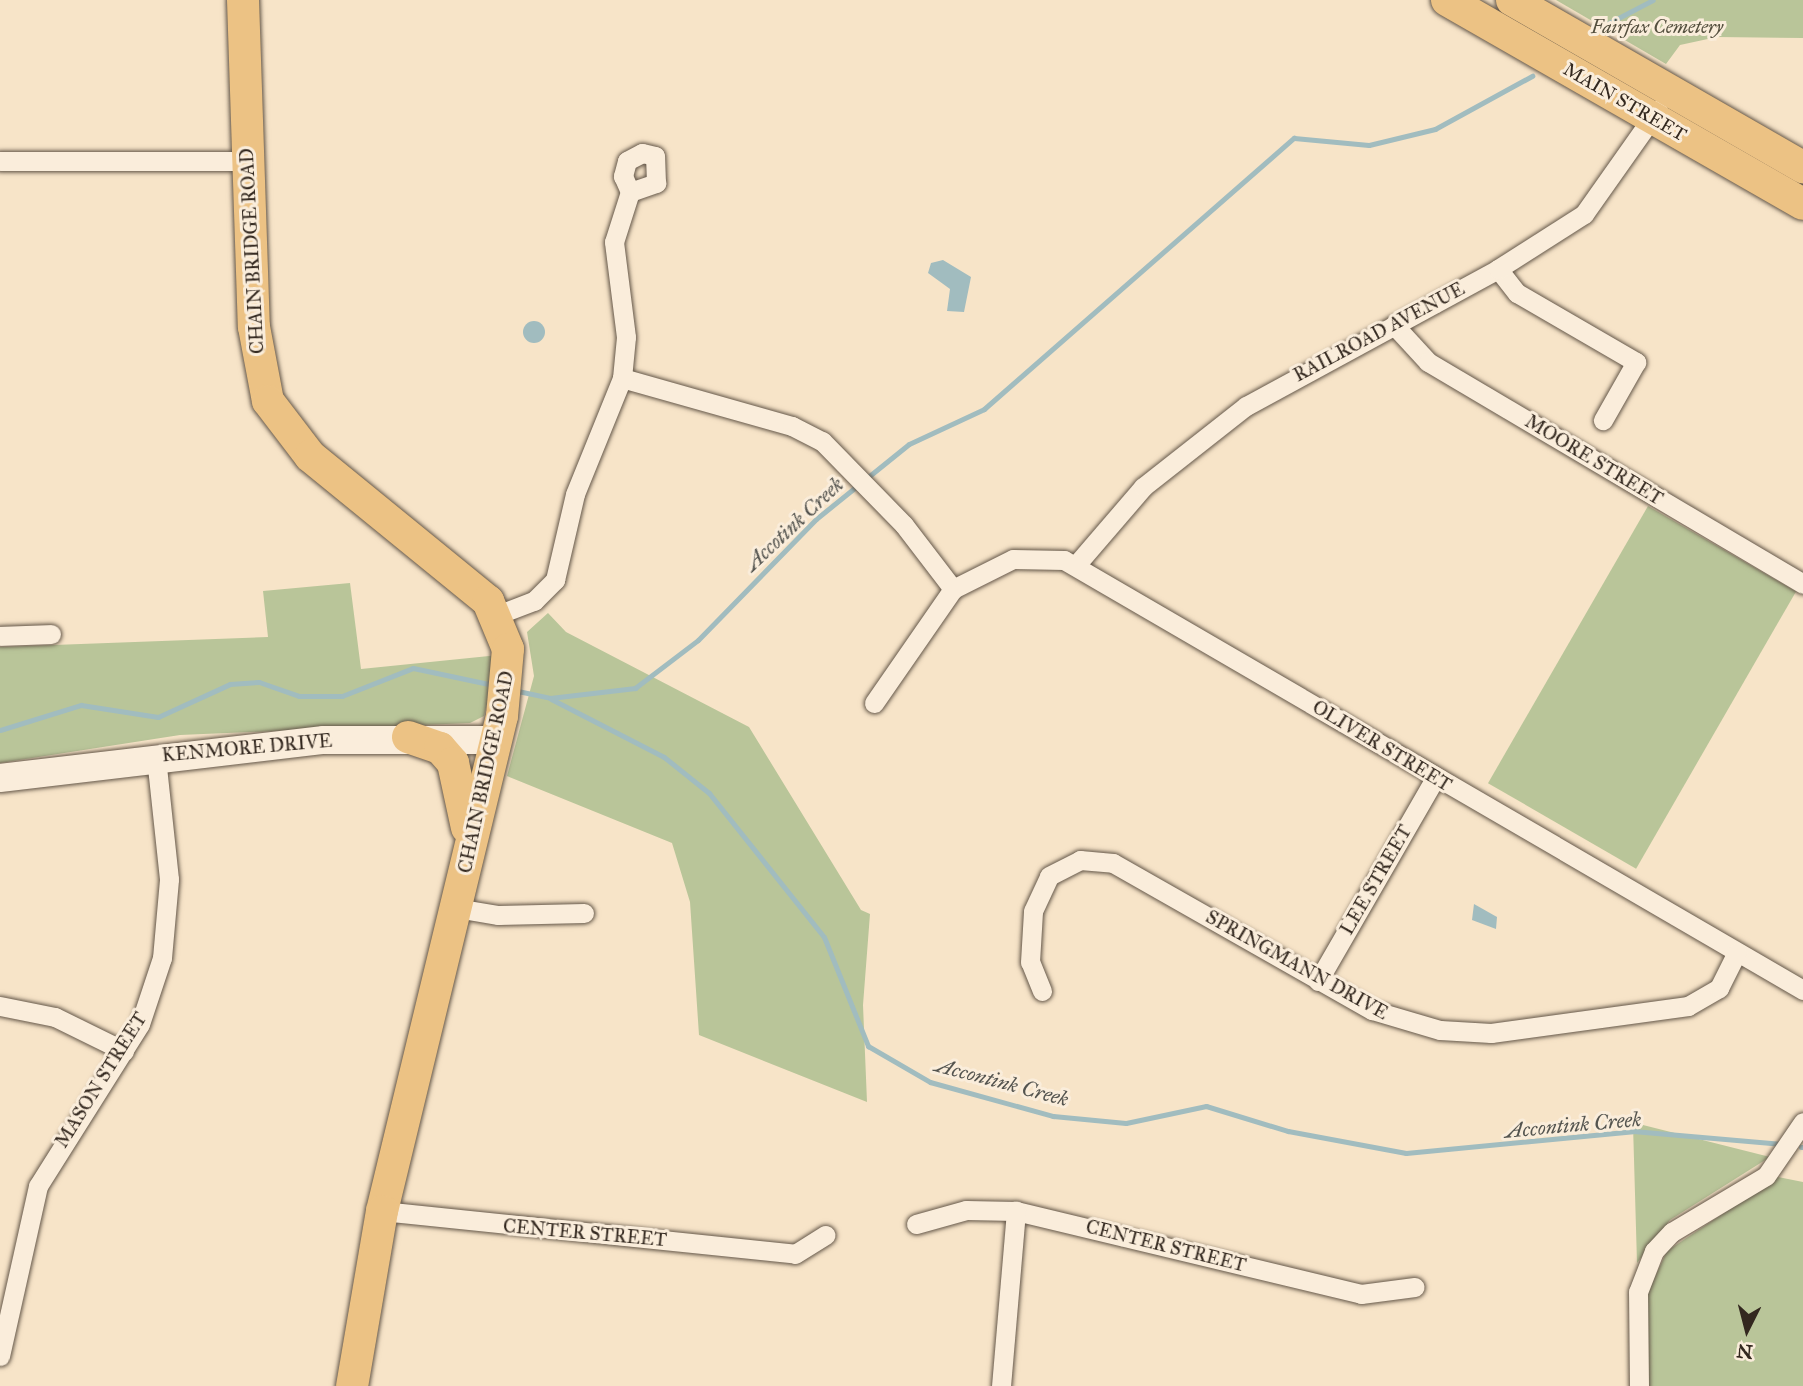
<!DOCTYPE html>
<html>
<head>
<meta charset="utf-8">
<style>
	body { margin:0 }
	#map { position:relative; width:1803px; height:1386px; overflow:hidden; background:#f7e4c8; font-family:"IM FELL Great Primer",serif }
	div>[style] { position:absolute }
	.green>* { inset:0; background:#b9c599; transform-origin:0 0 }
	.water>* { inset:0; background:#a1bcbf }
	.round { border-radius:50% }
	.stream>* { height:5px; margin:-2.5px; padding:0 2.5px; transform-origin:2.5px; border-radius:2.5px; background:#a1bcbf }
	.roads { filter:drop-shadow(0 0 2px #645749) drop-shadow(0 0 2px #645749) }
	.street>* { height:19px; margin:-9.5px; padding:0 9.5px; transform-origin:9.5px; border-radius:9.5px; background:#faeddb }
	.secondary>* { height:28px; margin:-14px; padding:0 14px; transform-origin:14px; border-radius:14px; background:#faeddb }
	.primary>* { height:32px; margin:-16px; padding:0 16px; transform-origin:16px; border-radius:16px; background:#ecc284 }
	span { translate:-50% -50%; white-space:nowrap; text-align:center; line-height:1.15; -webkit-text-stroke:6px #faeddb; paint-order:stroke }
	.park-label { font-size:19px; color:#544f3e; font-style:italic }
	.street-label { font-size:19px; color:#33281f }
	.water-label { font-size:21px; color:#54544f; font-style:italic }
	.north { position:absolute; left:1712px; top:1295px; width:70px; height:70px; -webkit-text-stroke:5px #faeddb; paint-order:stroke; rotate:186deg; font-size:19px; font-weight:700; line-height:28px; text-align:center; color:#33281f }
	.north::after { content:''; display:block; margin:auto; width:24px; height:32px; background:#33281f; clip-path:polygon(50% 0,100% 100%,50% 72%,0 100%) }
</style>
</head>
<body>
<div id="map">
	<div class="green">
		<div style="clip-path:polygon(1556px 0,1803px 0,1803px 38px,1717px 37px,1680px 45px,1666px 64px)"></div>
		<div style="left:1648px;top:506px;width:171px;height:320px;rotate:30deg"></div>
		<div style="clip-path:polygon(350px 583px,361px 669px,499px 655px,484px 716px,470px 723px,180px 735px,0 763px,0 647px,268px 637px,263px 591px)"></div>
		<div style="clip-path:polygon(548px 613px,566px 632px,749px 727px,861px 910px,870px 914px,863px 1005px,867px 1102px,699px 1035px,690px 902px,672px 843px,507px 776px,534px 676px,527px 632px)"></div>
		<div style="clip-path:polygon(1633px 1125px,1639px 1124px,1770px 1157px,1670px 1220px,1637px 1263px)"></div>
		<div style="clip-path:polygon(1778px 1177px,1803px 1182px,1803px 1386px,1647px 1386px,1648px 1292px,1667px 1251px)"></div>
	</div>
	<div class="water">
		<div style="clip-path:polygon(943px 260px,971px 277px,964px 312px,947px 311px,950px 289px,928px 273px,931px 263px)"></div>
		<div class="round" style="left:523px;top:321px;width:22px;height:22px"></div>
		<div style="clip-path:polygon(1474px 904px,1497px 917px,1496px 929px,1472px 920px)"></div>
	</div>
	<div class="stream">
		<div style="left:1603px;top:26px;width:56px;rotate:-27.5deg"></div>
		<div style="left:513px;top:690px;width:38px;rotate:12deg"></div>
		<div style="left:550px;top:698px;width:86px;rotate:-6.7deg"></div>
		<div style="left:635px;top:688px;width:79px;rotate:-37.3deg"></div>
		<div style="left:698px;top:640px;width:169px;rotate:-45.7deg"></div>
		<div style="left:816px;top:519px;width:119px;rotate:-38.9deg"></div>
		<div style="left:909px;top:444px;width:83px;rotate:-25deg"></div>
		<div style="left:984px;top:409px;width:412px;rotate:-41.2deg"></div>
		<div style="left:1294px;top:138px;width:75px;rotate:5.3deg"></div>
		<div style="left:1369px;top:145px;width:68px;rotate:-13.6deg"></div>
		<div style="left:1435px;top:129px;width:111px;rotate:-28.7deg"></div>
		<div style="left:551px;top:699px;width:127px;rotate:27.2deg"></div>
		<div style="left:664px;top:757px;width:58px;rotate:38.7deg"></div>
		<div style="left:709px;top:793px;width:184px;rotate:51.4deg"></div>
		<div style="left:824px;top:937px;width:118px;rotate:68deg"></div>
		<div style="left:868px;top:1046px;width:72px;rotate:30.1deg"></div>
		<div style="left:930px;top:1082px;width:128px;rotate:15.5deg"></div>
		<div style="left:1053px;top:1116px;width:73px;rotate:5.5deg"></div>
		<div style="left:1126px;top:1123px;width:82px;rotate:-12deg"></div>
		<div style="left:1206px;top:1106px;width:86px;rotate:17deg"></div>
		<div style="left:1288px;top:1131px;width:120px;rotate:10.6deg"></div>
		<div style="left:1406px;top:1153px;width:228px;rotate:-5.5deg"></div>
		<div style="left:1633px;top:1131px;width:150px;rotate:5deg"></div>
		<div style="left:0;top:730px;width:85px;rotate:-17.2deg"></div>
		<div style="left:81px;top:705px;width:78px;rotate:8.9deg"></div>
		<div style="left:158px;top:717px;width:79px;rotate:-24.6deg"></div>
		<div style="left:230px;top:684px;width:29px;rotate:-4deg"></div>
		<div style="left:259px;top:682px;width:42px;rotate:19.3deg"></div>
		<div style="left:299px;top:696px;width:43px"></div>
		<div style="left:342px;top:696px;width:76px;rotate:-21.5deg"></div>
		<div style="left:413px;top:668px;width:82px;rotate:12deg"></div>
		<div style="left:1801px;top:1147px;width:2px"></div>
	</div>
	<div class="roads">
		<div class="street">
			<div style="left:0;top:161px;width:248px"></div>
			<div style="left:1498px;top:269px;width:31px;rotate:52deg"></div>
			<div style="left:1517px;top:293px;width:138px;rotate:30.1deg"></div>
			<div style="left:1636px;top:362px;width:67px;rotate:119.6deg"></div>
			<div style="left:1394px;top:325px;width:50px;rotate:47.4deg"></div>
			<div style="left:1428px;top:362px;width:436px;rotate:30.6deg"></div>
			<div style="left:622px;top:378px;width:177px;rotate:15.8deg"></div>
			<div style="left:792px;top:426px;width:34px;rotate:27deg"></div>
			<div style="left:822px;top:441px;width:117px;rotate:45.7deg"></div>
			<div style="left:904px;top:525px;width:81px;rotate:52.6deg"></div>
			<div style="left:1076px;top:565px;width:103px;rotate:-49.3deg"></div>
			<div style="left:1143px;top:487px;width:131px;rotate:-38.2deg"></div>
			<div style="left:1246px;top:406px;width:287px;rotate:-28.5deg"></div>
			<div style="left:1498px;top:269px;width:102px;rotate:-32.6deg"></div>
			<div style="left:1584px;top:214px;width:128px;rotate:-54.8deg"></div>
			<div style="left:497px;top:615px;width:40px;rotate:-21deg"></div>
			<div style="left:534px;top:601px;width:30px;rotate:-45deg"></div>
			<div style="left:555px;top:580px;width:88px;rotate:-76.9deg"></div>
			<div style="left:575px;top:494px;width:125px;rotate:-67.9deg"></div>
			<div style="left:622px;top:378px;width:41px;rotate:-84.4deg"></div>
			<div style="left:626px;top:337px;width:96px;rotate:-97.2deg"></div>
			<div style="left:614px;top:242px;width:52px;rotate:-72.3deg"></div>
			<div style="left:630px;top:192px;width:28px;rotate:-19deg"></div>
			<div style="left:656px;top:183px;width:27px;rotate:-92deg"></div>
			<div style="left:655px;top:156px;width:13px;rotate:-167deg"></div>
			<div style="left:642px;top:153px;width:17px;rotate:152deg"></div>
			<div style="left:627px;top:161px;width:16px;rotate:105deg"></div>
			<div style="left:623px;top:176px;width:17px;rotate:66deg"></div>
			<div style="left:0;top:636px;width:51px;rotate:-2.2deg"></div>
			<div style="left:874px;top:703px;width:139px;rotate:-55.3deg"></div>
			<div style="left:953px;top:589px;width:67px;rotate:-26.6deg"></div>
			<div style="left:1013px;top:559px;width:51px;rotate:1.1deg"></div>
			<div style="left:1064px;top:560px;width:855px;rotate:30.19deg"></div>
			<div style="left:456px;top:908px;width:43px;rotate:9.5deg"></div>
			<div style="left:498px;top:915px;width:86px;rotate:-1.3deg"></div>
			<div style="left:1318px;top:981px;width:234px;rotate:-60deg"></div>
			<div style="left:1042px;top:991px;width:31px;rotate:-112deg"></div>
			<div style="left:1030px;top:962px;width:51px;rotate:-86.6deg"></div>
			<div style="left:1033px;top:911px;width:38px;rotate:-65deg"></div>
			<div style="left:1049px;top:876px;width:35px;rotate:-27deg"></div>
			<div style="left:1080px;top:860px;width:33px;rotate:5deg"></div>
			<div style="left:1113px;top:863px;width:298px;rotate:29.6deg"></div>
			<div style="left:1372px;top:1010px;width:71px;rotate:16.4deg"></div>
			<div style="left:1440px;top:1030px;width:51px;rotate:3.4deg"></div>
			<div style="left:1491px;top:1033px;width:199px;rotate:-7.8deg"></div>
			<div style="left:1688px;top:1006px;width:36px;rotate:-30deg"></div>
			<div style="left:1719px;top:988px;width:40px;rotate:-63.4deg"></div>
			<div style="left:0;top:1006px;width:56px;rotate:11.3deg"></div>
			<div style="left:55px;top:1017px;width:77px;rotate:26.2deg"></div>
			<div style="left:382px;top:1211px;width:415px;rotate:5.9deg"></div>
			<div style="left:795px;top:1254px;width:36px;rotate:-32deg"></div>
			<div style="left:916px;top:1224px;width:52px;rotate:-15.6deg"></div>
			<div style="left:966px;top:1210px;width:50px;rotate:1.1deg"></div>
			<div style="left:1016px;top:1211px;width:355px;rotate:13.5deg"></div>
			<div style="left:1361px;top:1294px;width:54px;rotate:-7.4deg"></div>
			<div style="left:0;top:1356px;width:174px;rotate:-77.4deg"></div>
			<div style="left:38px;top:1186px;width:191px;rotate:-57.8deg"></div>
			<div style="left:140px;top:1024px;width:70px;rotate:-71.6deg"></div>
			<div style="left:162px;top:958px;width:79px;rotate:-84.9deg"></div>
			<div style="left:169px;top:879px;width:123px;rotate:-96.1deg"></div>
			<div style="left:1001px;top:1386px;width:176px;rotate:-85.1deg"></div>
			<div style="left:1639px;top:1386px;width:94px;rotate:-90.6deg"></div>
			<div style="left:1638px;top:1292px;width:44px;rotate:-68.7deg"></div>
			<div style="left:1654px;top:1251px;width:26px;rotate:-47deg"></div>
			<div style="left:1672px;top:1232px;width:109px;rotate:-30.8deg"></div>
			<div style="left:1766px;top:1176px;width:65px;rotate:-55.6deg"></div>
		</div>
		<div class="secondary">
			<div style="left:0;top:778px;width:326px;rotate:-6.7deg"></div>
			<div style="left:324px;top:740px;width:172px"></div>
		</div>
		<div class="primary">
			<div style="left:243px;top:0;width:327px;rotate:88.1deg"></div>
			<div style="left:254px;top:327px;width:75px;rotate:79.3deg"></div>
			<div style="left:268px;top:401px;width:69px;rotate:52.6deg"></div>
			<div style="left:310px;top:456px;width:230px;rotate:39.2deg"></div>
			<div style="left:488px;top:601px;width:52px;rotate:67.4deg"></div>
			<div style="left:508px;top:649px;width:67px;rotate:95.1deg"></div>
			<div style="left:502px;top:716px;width:509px;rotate:103.63deg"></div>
			<div style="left:382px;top:1211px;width:178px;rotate:99.7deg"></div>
			<div style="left:1447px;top:0;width:410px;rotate:29.8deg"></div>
			<div style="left:1512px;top:0;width:336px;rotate:29.9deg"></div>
			<div style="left:408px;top:737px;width:34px;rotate:19deg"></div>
			<div style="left:440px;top:748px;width:20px;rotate:49deg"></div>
			<div style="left:453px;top:763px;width:66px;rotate:77.8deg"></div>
		</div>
	</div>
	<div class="park-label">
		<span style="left:1657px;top:27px">Fairfax Cemetery</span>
	</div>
	<div class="street-label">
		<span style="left:1625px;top:102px;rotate:30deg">MAIN STREET</span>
		<span style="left:252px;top:251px;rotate:-93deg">CHAIN BRIDGE ROAD</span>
		<span style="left:1379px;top:332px;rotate:-28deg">RAILROAD AVENUE</span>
		<span style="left:1594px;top:460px;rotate:31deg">MOORE STREET</span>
		<span style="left:1382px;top:746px;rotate:31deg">OLIVER STREET</span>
		<span style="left:247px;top:748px;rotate:-5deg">KENMORE DRIVE</span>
		<span style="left:486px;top:772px;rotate:-78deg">CHAIN BRIDGE ROAD</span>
		<span style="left:1376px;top:880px;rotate:-60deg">LEE STREET</span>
		<span style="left:1297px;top:965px;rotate:29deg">SPRINGMANN DRIVE</span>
		<span style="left:101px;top:1080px;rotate:-58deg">MASON STREET</span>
		<span style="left:585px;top:1233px;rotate:5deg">CENTER STREET</span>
		<span style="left:1166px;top:1246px;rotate:14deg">CENTER STREET</span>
	</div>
	<div class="water-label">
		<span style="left:794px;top:524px;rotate:-43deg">Accotink Creek</span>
		<span style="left:1002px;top:1082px;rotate:15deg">Accontink Creek</span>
		<span style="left:1573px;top:1125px;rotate:-5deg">Accontink Creek</span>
	</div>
	<div class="north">N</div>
</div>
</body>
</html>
